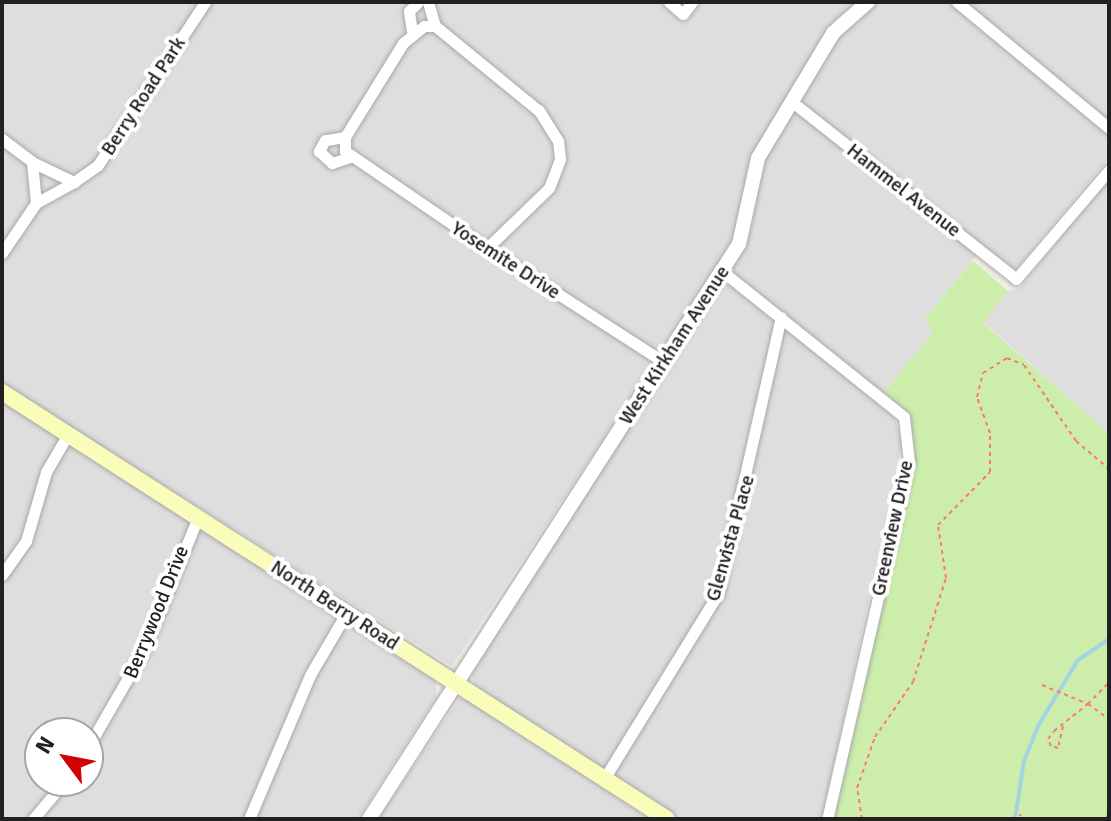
<!DOCTYPE html>
<html>
<head>
<meta charset="utf-8">
<style>
	body { margin:0 }
	#map { position:relative; width:1111px; height:821px; overflow:hidden; background:#f2eee7; font-family:Signika,sans-serif }
	div>[style] { position:absolute }
	.residential>* { inset:0; background:#dfdede }
	.grass>* { inset:0; background:#cea }
	.stream>* { height:4px; margin:-2px; padding:0 2px; transform-origin:2px; border-radius:2px; background:#a5d4e1 }
	.path>* { height:2px; margin-top:-1px; transform-origin:0; background:repeating-linear-gradient(90deg,#ff786a 0 4px,transparent 0 8px) }
	.roads { filter:drop-shadow(0 0 2px #a8a8a8) drop-shadow(0 0 2px #a8a8a8) }
	.minor>* { height:11px; margin:-5.5px; padding:0 5.5px; transform-origin:5.5px; border-radius:5.5px; background:#fff }
	.tertiary>* { height:14px; margin:-7px; padding:0 7px; transform-origin:7px; border-radius:7px; background:#fff }
	.secondary>* { height:16px; margin:-8px; padding:0 8px; transform-origin:8px; border-radius:8px; background:#fafdb9 }
	span { translate:-50% -50%; white-space:nowrap; text-align:center; line-height:1.15; -webkit-text-stroke:8px #fff; paint-order:stroke }
	.street-label { font-size:20px; color:#212121 }
	.frame { position:absolute; inset:0; border:4px solid #212121; pointer-events:none }
	.north { position:absolute; left:24px; top:717px; width:80px; height:80px; box-sizing:border-box; background:#fff; border:2px solid #a6a6a6; border-radius:50%; rotate:302deg; font-size:22px; font-weight:700; line-height:32px; text-align:center; color:#212121 }
	.north::after { content:''; display:block; margin:auto; width:28px; height:36px; background:#d10002; clip-path:polygon(50% 0,100% 100%,50% 72%,0 100%) }
</style>
</head>
<body>
<div id="map">
	<div class="residential">
		<div style="clip-path:polygon(2px 2px,685px 2px,686px 22px,702px 2px,857px 2px,832px 22px,749px 162px,734px 242px,452px 666px,2px 384px)"></div>
		<div style="clip-path:polygon(879px 2px,1109px 2px,1109px 158px,1017px 267px,1013px 269px,983px 248px,925px 318px,934px 333px,876px 401px,895px 418px,902px 443px,822px 819px,680px 819px,476px 687px,471px 675px,748px 242px,765px 157px,839px 35px)"></div>
		<div style="clip-path:polygon(1109px 178px,1109px 433px,983px 322px,1008px 291px,1021px 287px)"></div>
		<div style="clip-path:polygon(evenodd,2px 401px,436px 681px,436px 697px,358px 819px,2px 819px,2px 401px,40px 733px,88px 733px,88px 781px,40px 781px,40px 733px)"></div>
		<div style="clip-path:polygon(459px 699px,466px 699px,650px 819px,378px 819px)"></div>
	</div>
	<div class="grass">
		<div style="clip-path:polygon(973px 261px,1008px 291px,983px 323px,1109px 433px,1109px 819px,834px 819px,915px 452px,909px 416px,884px 392px,933px 333px,925px 318px)"></div>
	</div>
	<div class="stream">
		<div style="left:1015px;top:819px;width:59px;rotate:-81.2deg"></div>
		<div style="left:1024px;top:761px;width:38px;rotate:-68deg"></div>
		<div style="left:1038px;top:726px;width:77px;rotate:-58.8deg"></div>
		<div style="left:1078px;top:660px;width:37px;rotate:-34deg"></div>
	</div>
	<div class="path">
		<div style="left:1042px;top:685px;width:50px;rotate:22.4deg"></div>
		<div style="left:1088px;top:704px;width:30px;rotate:-46deg"></div>
		<div style="left:1063px;top:726px;width:23px;rotate:103deg"></div>
		<div style="left:1058px;top:748px;width:7px;rotate:-164deg"></div>
		<div style="left:1051px;top:746px;width:8px;rotate:-113deg"></div>
		<div style="left:1048px;top:739px;width:10px;rotate:-53deg"></div>
		<div style="left:1054px;top:731px;width:43px;rotate:-38.5deg"></div>
		<div style="left:1088px;top:704px;width:26px;rotate:36deg"></div>
		<div style="left:862px;top:819px;width:31px;rotate:-99deg"></div>
		<div style="left:857px;top:788px;width:54px;rotate:-70.6deg"></div>
		<div style="left:875px;top:737px;width:67px;rotate:-55.4deg"></div>
		<div style="left:913px;top:682px;width:109px;rotate:-72.4deg"></div>
		<div style="left:946px;top:578px;width:54px;rotate:-98.6deg"></div>
		<div style="left:938px;top:525px;width:74px;rotate:-45.5deg"></div>
		<div style="left:990px;top:472px;width:39px;rotate:-90deg"></div>
		<div style="left:990px;top:433px;width:38px;rotate:-110deg"></div>
		<div style="left:977px;top:397px;width:25px;rotate:-76deg"></div>
		<div style="left:983px;top:373px;width:28px;rotate:-32deg"></div>
		<div style="left:1007px;top:358px;width:18px;rotate:22deg"></div>
		<div style="left:1024px;top:365px;width:92px;rotate:55.6deg"></div>
		<div style="left:1076px;top:441px;width:43px;rotate:40.3deg"></div>
		<div style="left:1012px;top:819px;width:10px;rotate:-24deg"></div>
		<div style="left:1106px;top:819px;width:9px;rotate:-69deg"></div>
	</div>
	<div class="roads">
		<div class="minor">
			<div style="left:428px;top:2px;width:25px;rotate:74deg"></div>
			<div style="left:669px;top:2px;width:18px;rotate:41deg"></div>
			<div style="left:683px;top:14px;width:15px;rotate:-53deg"></div>
			<div style="left:957px;top:2px;width:197px;rotate:39.7deg"></div>
			<div style="left:412px;top:31px;width:20px;rotate:-99deg"></div>
			<div style="left:409px;top:11px;width:13px;rotate:-45deg"></div>
			<div style="left:791px;top:101px;width:287px;rotate:38.3deg"></div>
			<div style="left:1016px;top:279px;width:143px;rotate:-49.5deg"></div>
			<div style="left:345px;top:137px;width:20px;rotate:171deg"></div>
			<div style="left:325px;top:140px;width:13px;rotate:119deg"></div>
			<div style="left:319px;top:151px;width:18px;rotate:43deg"></div>
			<div style="left:332px;top:163px;width:19px;rotate:-18deg"></div>
			<div style="left:2px;top:139px;width:38px;rotate:37deg"></div>
			<div style="left:32px;top:162px;width:41px;rotate:84.4deg"></div>
			<div style="left:36px;top:203px;width:43px;rotate:-28.9deg"></div>
			<div style="left:74px;top:182px;width:29px;rotate:-35deg"></div>
			<div style="left:98px;top:165px;width:195px;rotate:-56.7deg"></div>
			<div style="left:32px;top:162px;width:47px;rotate:25.5deg"></div>
			<div style="left:487px;top:248px;width:86px;rotate:-44.1deg"></div>
			<div style="left:549px;top:188px;width:31px;rotate:-69deg"></div>
			<div style="left:560px;top:159px;width:18px;rotate:-96deg"></div>
			<div style="left:558px;top:141px;width:36px;rotate:-122deg"></div>
			<div style="left:539px;top:111px;width:134px;rotate:-140.7deg"></div>
			<div style="left:435px;top:26px;width:11px;rotate:180deg"></div>
			<div style="left:424px;top:26px;width:27px;rotate:141deg"></div>
			<div style="left:403px;top:43px;width:110px;rotate:121.7deg"></div>
			<div style="left:345px;top:137px;width:14px;rotate:90deg"></div>
			<div style="left:345px;top:151px;width:172px;rotate:34.3deg"></div>
			<div style="left:487px;top:248px;width:211px;rotate:32.8deg"></div>
			<div style="left:2px;top:253px;width:60px;rotate:-55.8deg"></div>
			<div style="left:722px;top:271px;width:233px;rotate:38.7deg"></div>
			<div style="left:904px;top:417px;width:45px;rotate:83.7deg"></div>
			<div style="left:909px;top:462px;width:366px;rotate:102.9deg"></div>
			<div style="left:2px;top:575px;width:42px;rotate:-54.8deg"></div>
			<div style="left:26px;top:541px;width:72px;rotate:-73.8deg"></div>
			<div style="left:46px;top:472px;width:44px;rotate:-59.9deg"></div>
			<div style="left:88px;top:747px;width:112px;rotate:-60deg"></div>
			<div style="left:144px;top:650px;width:144px;rotate:-67.9deg"></div>
			<div style="left:604px;top:779px;width:217px;rotate:-58.4deg"></div>
			<div style="left:718px;top:594px;width:284px;rotate:-77.2deg"></div>
			<div style="left:33px;top:819px;width:50px;rotate:-49.9deg"></div>
			<div style="left:249px;top:819px;width:156px;rotate:-67deg"></div>
			<div style="left:310px;top:675px;width:73px;rotate:-59.6deg"></div>
		</div>
		<div class="tertiary">
			<div style="left:369px;top:819px;width:684px;rotate:-57.24deg"></div>
			<div style="left:739px;top:244px;width:88px;rotate:-77.5deg"></div>
			<div style="left:758px;top:158px;width:146px;rotate:-59deg"></div>
			<div style="left:833px;top:33px;width:47px;rotate:-41.5deg"></div>
		</div>
		<div class="secondary">
			<div style="left:2px;top:392px;width:790px;rotate:32.7deg"></div>
		</div>
	</div>
	<div class="street-label">
		<span style="left:143px;top:96px;rotate:-57deg">Berry Road Park</span>
		<span style="left:904px;top:190px;rotate:38deg">Hammel Avenue</span>
		<span style="left:506px;top:260px;rotate:33deg">Yosemite Drive</span>
		<span style="left:674px;top:345px;rotate:-57deg">West Kirkham Avenue</span>
		<span style="left:892px;top:528px;rotate:-78deg">Greenview Drive</span>
		<span style="left:730px;top:538px;rotate:-74deg">Glenvista Place</span>
		<span style="left:335px;top:605px;rotate:33deg">North Berry Road</span>
		<span style="left:156px;top:612px;rotate:-68deg">Berrywood Drive</span>
	</div>
	<div class="frame"></div>
	<div class="north">N</div>
</div>
</body>
</html>
